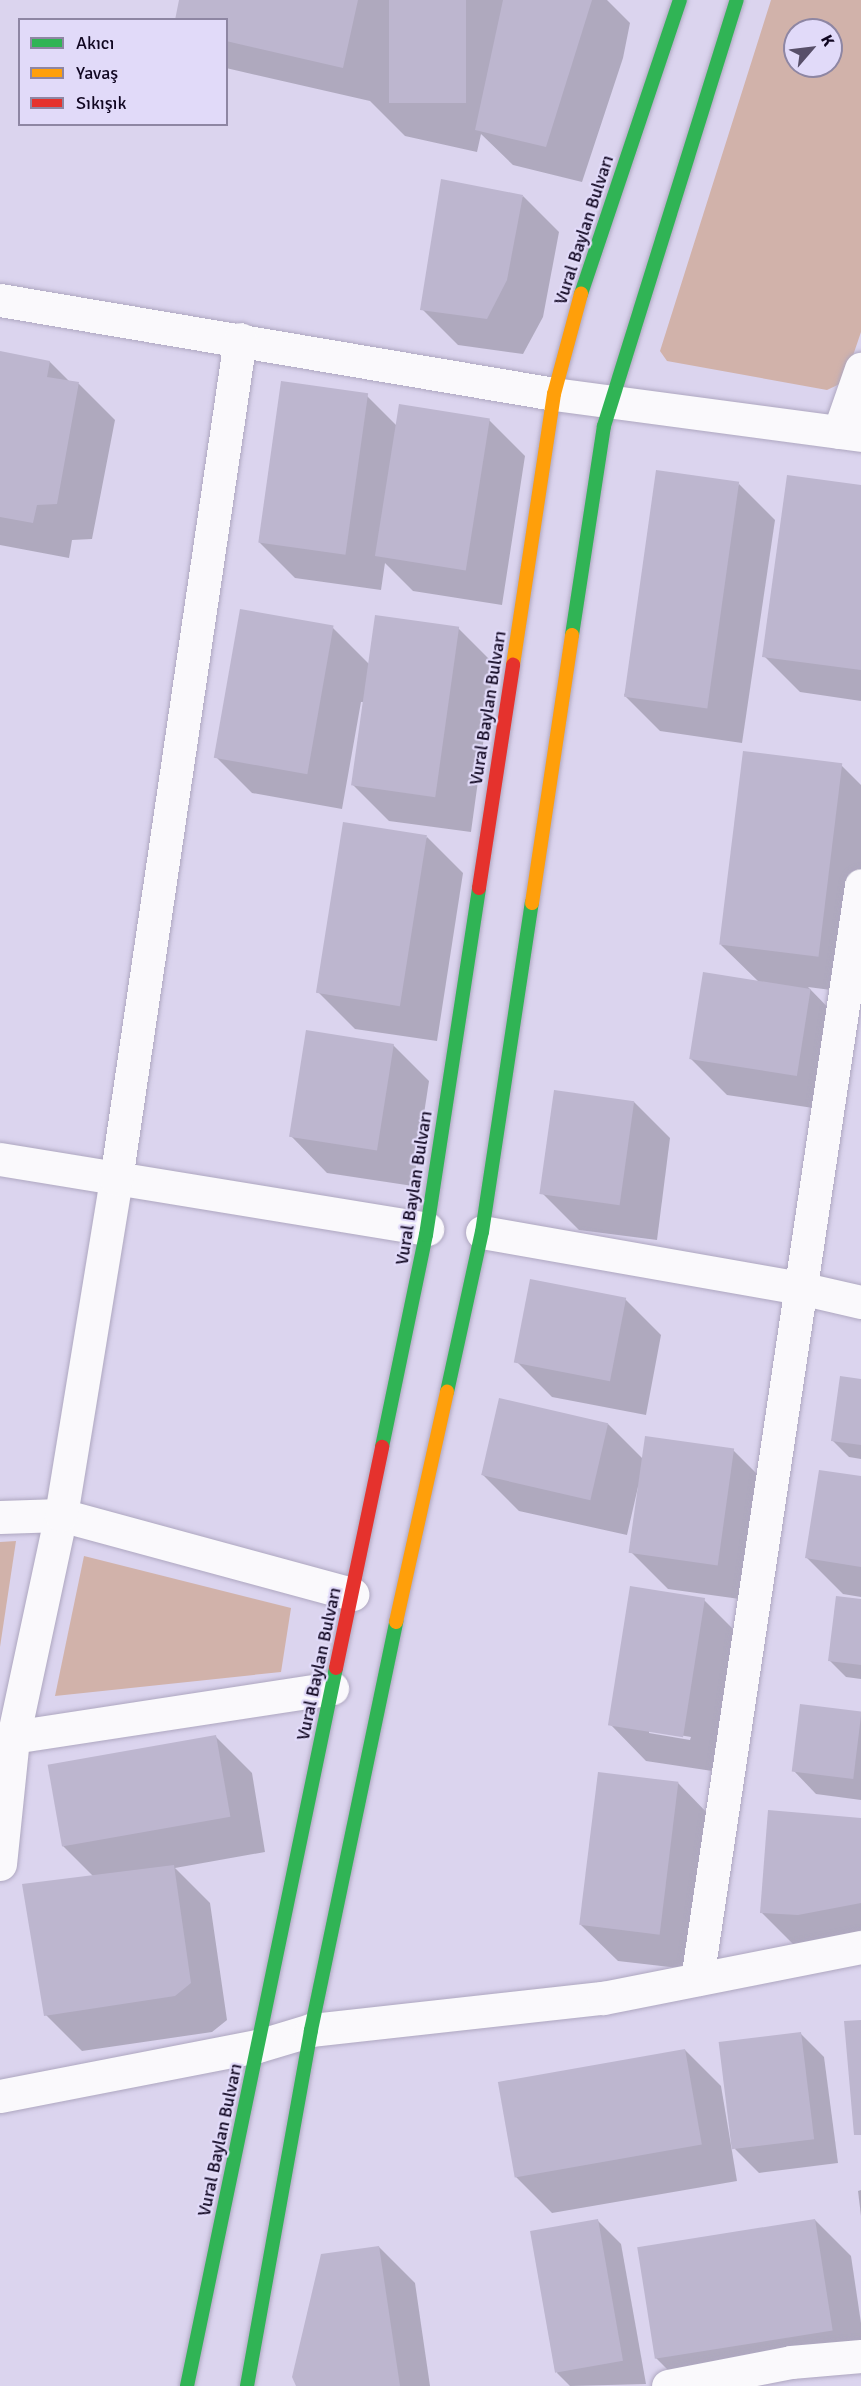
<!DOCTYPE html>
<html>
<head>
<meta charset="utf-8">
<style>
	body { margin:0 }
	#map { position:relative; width:861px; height:2386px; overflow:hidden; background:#dbd4ee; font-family:Signika,sans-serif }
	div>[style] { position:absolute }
	.green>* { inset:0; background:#d1b2aa }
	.shadow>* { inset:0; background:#0003 }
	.building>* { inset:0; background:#bdb6cf; transform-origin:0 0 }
	.roads { filter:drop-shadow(0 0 2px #aea7c0) drop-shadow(0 0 2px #aea7c0) }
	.street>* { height:33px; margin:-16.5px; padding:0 16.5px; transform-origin:16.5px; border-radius:16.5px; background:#faf9fc }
	.fast>* { height:14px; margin:-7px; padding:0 7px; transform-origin:7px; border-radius:7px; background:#30b455 }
	.slow>* { height:14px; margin:-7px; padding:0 7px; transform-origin:7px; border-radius:7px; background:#ff9f0a }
	.jam>* { height:14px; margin:-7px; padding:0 7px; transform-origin:7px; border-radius:7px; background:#e5322d }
	span { translate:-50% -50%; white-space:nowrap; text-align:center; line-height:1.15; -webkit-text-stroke:4.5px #e1daf9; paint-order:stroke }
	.street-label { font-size:18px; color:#110722 }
	.legend { position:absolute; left:18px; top:18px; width:210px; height:108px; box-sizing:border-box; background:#e1daf9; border:2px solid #8e86a3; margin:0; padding:8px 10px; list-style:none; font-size:18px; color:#110722 }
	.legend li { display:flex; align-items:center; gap:12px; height:30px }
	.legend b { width:30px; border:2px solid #8e86a3 }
	.north { position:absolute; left:783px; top:18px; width:60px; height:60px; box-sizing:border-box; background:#e1daf9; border:2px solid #8e86a3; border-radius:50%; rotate:62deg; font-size:16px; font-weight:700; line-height:24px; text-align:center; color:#110722 }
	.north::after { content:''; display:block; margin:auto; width:21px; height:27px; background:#584f69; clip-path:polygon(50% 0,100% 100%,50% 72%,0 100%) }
</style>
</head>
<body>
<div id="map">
	<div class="green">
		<div style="clip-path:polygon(evenodd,771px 0,861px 0,861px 332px,844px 382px,827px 390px,667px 361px,660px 351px,771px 0,795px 30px,831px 30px,831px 66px,795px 66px,795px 30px)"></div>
		<div style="clip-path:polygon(16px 1541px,0 1647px,0 1542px)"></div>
		<div style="clip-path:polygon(84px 1556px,291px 1608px,281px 1672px,55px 1696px)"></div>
	</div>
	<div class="shadow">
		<div style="clip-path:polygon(180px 0,607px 0,630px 23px,623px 58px,582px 182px,513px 165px,481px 134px,477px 152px,405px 136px,370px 101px,226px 68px,226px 20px)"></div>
		<div style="clip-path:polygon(523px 196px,559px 232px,543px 317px,523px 354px,458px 345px,422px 309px)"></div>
		<div style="clip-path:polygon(0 353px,50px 362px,70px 382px,79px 384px,115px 420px,92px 539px,72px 540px,69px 558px,0 545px)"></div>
		<div style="clip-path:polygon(367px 396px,397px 426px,489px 420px,525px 456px,502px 605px,413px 591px,385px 563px,381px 590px,295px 578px,259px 542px)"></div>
		<div style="clip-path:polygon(739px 484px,775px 520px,742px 743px,660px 731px,624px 695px)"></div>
		<div style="clip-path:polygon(861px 486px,861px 701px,800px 692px,764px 656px)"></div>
		<div style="clip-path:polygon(332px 627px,369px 664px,458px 628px,494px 664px,471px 832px,389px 821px,353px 785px,364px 702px,361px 702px,342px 809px,252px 793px,216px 757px)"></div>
		<div style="clip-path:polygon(841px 765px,861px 785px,861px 934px,854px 993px,808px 987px,846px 1026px,833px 1111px,727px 1095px,691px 1059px,759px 982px,721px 945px)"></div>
		<div style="clip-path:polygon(427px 837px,463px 873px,437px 1041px,355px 1029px,319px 993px)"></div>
		<div style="clip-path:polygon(393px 1045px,429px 1081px,413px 1186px,327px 1173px,291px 1136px)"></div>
		<div style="clip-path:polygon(634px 1102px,670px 1138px,657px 1240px,579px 1230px,543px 1194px)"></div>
		<div style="clip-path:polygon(625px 1299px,661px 1335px,646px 1415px,552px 1397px,516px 1361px)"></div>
		<div style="clip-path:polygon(861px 1380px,861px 1459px,849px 1457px,833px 1441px)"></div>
		<div style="clip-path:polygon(608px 1424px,644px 1460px,733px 1450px,769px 1486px,754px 1601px,668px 1589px,632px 1553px,640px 1487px,638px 1487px,627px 1535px,519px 1511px,483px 1475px)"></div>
		<div style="clip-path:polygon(861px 1478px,861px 1597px,843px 1594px,807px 1558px)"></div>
		<div style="clip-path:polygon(evenodd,704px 1600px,740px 1636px,719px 1772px,646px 1761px,610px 1724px,704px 1600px,649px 1730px,691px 1737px,690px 1740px,649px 1733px,649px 1730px)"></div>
		<div style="clip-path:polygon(861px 1600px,861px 1679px,846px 1677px,830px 1661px)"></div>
		<div style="clip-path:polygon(861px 1714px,861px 1800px,816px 1794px,793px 1770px)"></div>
		<div style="clip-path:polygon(216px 1737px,252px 1773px,265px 1852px,175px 1868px,210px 1903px,227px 2020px,212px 2032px,82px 2051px,46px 2015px,94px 1877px,62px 1845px)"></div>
		<div style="clip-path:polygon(678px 1783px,714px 1820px,696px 1970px,618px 1961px,581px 1925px)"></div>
		<div style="clip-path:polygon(861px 1820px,861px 1946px,797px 1948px,761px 1912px)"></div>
		<div style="clip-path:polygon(800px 2033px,824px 2057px,838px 2163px,759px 2173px,735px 2149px)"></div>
		<div style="clip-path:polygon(685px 2050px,721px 2086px,737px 2181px,552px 2213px,516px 2177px)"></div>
		<div style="clip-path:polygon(861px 2190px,861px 2216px,858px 2191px)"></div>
		<div style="clip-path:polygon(597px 2220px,621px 2244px,646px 2384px,570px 2386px,557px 2373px)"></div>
		<div style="clip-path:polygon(815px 2220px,851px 2256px,861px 2323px,861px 2368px,684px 2386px,656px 2358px)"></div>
		<div style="clip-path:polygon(379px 2247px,415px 2283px,430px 2386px,297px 2386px)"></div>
	</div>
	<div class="building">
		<div style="clip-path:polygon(179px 0,358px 0,343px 68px,226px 41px,226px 20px,175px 20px)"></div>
		<div style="left:389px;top:0;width:77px;height:103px"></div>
		<div style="clip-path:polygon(503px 0,592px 0,546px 147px,475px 130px)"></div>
		<div style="clip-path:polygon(441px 179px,523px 195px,507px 280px,487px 319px,420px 310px)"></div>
		<div style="clip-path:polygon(0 351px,50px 361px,47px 377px,79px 382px,57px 504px,37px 505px,33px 523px,0 517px)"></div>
		<div style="left:281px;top:381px;width:88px;height:163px;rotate:8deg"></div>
		<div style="left:399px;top:404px;width:92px;height:154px;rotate:9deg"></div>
		<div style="left:656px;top:470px;width:84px;height:229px;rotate:8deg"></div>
		<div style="clip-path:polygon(787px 475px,861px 485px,861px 670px,762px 657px)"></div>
		<div style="left:240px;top:609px;width:95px;height:151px;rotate:10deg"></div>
		<div style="left:375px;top:615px;width:85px;height:172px;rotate:8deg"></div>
		<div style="left:743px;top:751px;width:100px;height:195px;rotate:7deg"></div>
		<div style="left:343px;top:822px;width:85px;height:173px;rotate:9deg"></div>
		<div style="left:703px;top:972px;width:109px;height:88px;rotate:9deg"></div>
		<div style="left:306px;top:1030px;width:89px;height:108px;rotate:9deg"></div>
		<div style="left:554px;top:1090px;width:81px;height:105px;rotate:8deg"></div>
		<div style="left:530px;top:1279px;width:98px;height:85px;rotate:11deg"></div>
		<div style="clip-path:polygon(840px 1376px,861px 1379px,861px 1445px,831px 1441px)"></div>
		<div style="left:499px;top:1398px;width:112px;height:79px;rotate:13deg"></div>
		<div style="left:645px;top:1436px;width:90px;height:118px;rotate:8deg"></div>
		<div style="clip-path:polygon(819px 1470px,861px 1476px,861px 1567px,805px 1558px)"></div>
		<div style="left:630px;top:1586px;width:76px;height:141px;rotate:9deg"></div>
		<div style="clip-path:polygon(836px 1596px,861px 1599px,861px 1665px,828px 1661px)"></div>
		<div style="left:800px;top:1704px;width:62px;height:68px;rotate:7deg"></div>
		<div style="left:216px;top:1735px;width:83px;height:171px;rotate:80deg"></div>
		<div style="left:598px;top:1772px;width:81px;height:154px;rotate:7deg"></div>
		<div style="clip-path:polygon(768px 1810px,861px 1818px,861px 1903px,798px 1915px,760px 1913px)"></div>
		<div style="clip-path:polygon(174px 1865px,191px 1983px,175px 1996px,44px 2016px,22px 1884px)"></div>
		<div style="clip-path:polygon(861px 2020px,861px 2135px,854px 2135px,844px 2021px)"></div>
		<div style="left:801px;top:2032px;width:108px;height:83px;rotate:83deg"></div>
		<div style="left:685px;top:2049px;width:97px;height:190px;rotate:80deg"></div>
		<div style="left:598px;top:2219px;width:144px;height:69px;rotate:80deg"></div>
		<div style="left:815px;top:2219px;width:113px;height:180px;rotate:81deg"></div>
		<div style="clip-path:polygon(379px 2246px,400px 2386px,296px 2386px,292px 2377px,321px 2254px)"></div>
	</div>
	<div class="roads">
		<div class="street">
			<div style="left:0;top:300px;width:562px;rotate:9.63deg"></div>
			<div style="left:554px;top:394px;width:310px;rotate:7.6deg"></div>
			<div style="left:839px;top:432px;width:67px;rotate:-70.8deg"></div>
			<div style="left:0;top:1159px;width:433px;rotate:9.3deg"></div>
			<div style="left:482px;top:1232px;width:323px;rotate:10deg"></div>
			<div style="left:800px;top:1288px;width:63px;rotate:12.9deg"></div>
			<div style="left:0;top:1517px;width:61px;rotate:-1.9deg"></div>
			<div style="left:61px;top:1515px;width:302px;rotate:15.2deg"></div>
			<div style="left:0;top:1739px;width:336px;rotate:-8.7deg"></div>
			<div style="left:0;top:1864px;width:127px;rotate:-84.1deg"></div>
			<div style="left:13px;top:1738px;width:228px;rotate:-77.9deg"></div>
			<div style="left:61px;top:1515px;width:340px;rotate:-80.7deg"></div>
			<div style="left:116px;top:1179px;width:849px;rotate:-81.6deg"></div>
			<div style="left:697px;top:1979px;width:1106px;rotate:-81.47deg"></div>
			<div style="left:0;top:2096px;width:263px;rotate:-11deg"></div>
			<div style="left:258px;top:2046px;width:55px;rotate:-16.8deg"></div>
			<div style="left:311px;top:2030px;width:294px;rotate:-6.3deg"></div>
			<div style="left:603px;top:1998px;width:263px;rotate:-11.2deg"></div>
			<div style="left:668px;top:2386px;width:125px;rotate:-11deg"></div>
			<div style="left:791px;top:2362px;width:70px;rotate:-4.9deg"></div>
		</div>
		<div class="fast">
			<div style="left:581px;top:294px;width:310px;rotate:-71.4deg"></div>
			<div style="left:572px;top:635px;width:211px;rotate:-81.3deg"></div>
			<div style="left:604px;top:426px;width:446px;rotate:-72.7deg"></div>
			<div style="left:447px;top:1392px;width:164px;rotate:-77.7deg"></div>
			<div style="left:482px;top:1232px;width:333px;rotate:-81.4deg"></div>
			<div style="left:382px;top:1447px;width:217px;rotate:-78.3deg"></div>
			<div style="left:426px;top:1235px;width:351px;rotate:-81.3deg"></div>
			<div style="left:187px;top:2386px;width:733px;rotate:-78.28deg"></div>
			<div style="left:247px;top:2386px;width:362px;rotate:-79.8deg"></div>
			<div style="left:311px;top:2030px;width:417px;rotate:-78.2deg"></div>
		</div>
		<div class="slow">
			<div style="left:513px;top:665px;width:274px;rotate:-81.4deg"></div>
			<div style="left:554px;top:394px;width:104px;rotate:-74.9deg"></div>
			<div style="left:532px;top:903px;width:271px;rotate:-81.5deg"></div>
			<div style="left:396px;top:1622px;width:236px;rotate:-77.5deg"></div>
		</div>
		<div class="jam">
			<div style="left:479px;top:888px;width:226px;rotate:-81.3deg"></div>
			<div style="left:336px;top:1668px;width:226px;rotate:-78.2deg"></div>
		</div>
	</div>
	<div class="street-label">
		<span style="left:584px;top:230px;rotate:-72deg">Vural Baylan Bulvarı</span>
		<span style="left:488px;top:708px;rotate:-81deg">Vural Baylan Bulvarı</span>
		<span style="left:414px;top:1188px;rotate:-81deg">Vural Baylan Bulvarı</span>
		<span style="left:319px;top:1664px;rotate:-78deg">Vural Baylan Bulvarı</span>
		<span style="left:220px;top:2140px;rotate:-78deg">Vural Baylan Bulvarı</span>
	</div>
	<ul class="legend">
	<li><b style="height:8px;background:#30b455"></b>Akıcı</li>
	<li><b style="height:8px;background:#ff9f0a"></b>Yavaş</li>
	<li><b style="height:8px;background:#e5322d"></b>Sıkışık</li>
	</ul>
	<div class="north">K</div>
</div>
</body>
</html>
